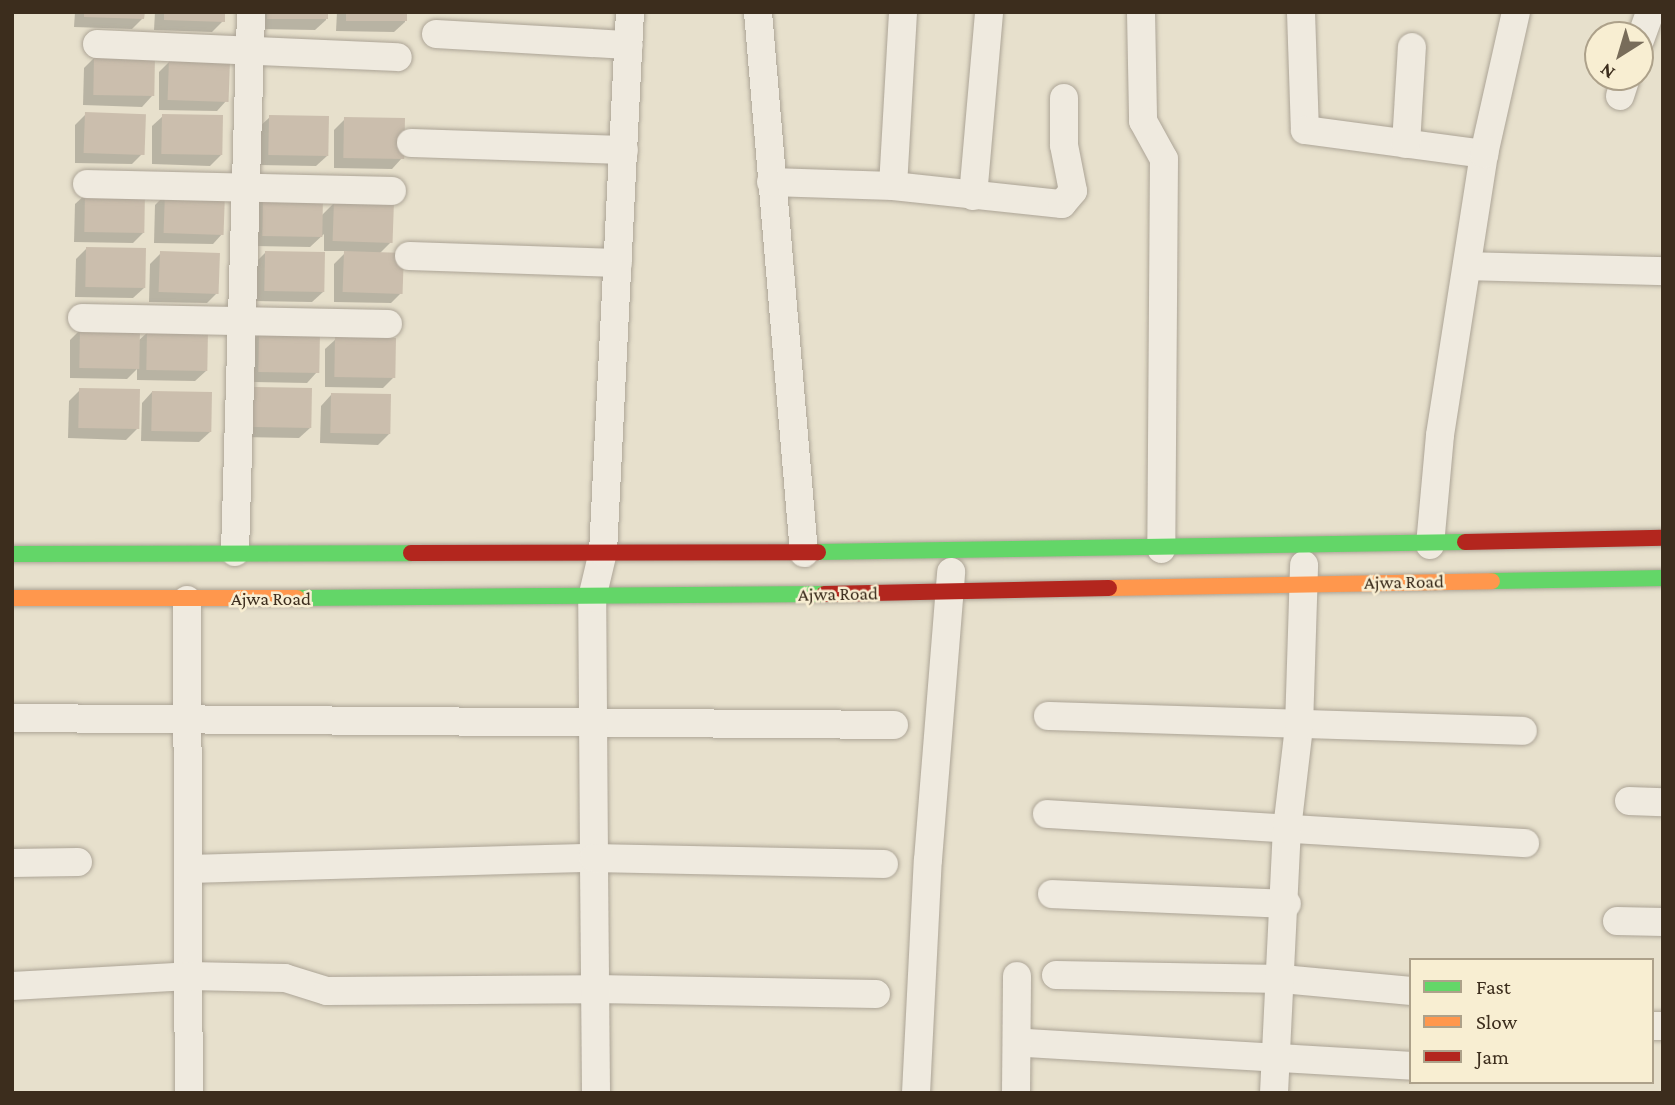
<!DOCTYPE html>
<html>
<head>
<meta charset="utf-8">
<style>
	body { margin:0 }
	#map { position:relative; width:1675px; height:1105px; overflow:hidden; background:#e7e0cc; font-family:"Crimson Pro",serif }
	div>[style] { position:absolute }
	.shadow>* { inset:0; background:#0003 }
	.building>* { inset:0; background:#cbbead; transform-origin:0 0 }
	.roads { filter:drop-shadow(0 0 2px #aca496) drop-shadow(0 0 2px #aca496) }
	.street>* { height:28px; margin:-14px; padding:0 14px; transform-origin:14px; border-radius:14px; background:#efeadf }
	.fast>* { height:16px; margin:-8px; padding:0 8px; transform-origin:8px; border-radius:8px; background:#63d668 }
	.slow>* { height:16px; margin:-8px; padding:0 8px; transform-origin:8px; border-radius:8px; background:#ff974d }
	.jam>* { height:16px; margin:-8px; padding:0 8px; transform-origin:8px; border-radius:8px; background:#b3261e }
	span { translate:-50% -50%; white-space:nowrap; text-align:center; line-height:1.15; -webkit-text-stroke:5px #f8eed2; paint-order:stroke }
	.street-label { font-size:19px; color:#3c2d1d }
	.frame { position:absolute; inset:0; border:14px solid #3c2d1d; pointer-events:none }
	.legend { position:absolute; left:1409px; top:958px; width:245px; height:126px; box-sizing:border-box; background:#f8eed2; border:2px solid #ada18a; margin:0; padding:9px 12px; list-style:none; font-size:21px; color:#3c2d1d }
	.legend li { display:flex; align-items:center; gap:14px; height:35px }
	.legend b { width:35px; border:2px solid #ada18a }
	.north { position:absolute; left:1584px; top:21px; width:70px; height:70px; box-sizing:border-box; background:#f8eed2; border:2px solid #ada18a; border-radius:50%; rotate:217deg; font-size:19px; font-weight:700; line-height:28px; text-align:center; color:#3c2d1d }
	.north::after { content:''; display:block; margin:auto; width:24px; height:32px; background:#786c5a; clip-path:polygon(50% 0,100% 100%,50% 72%,0 100%) }
</style>
</head>
<body>
<div id="map">
	<div class="shadow">
		<div style="clip-path:polygon(75px 12px,143px 12px,143px 18px,132px 29px,74px 27px)"></div>
		<div style="clip-path:polygon(155px 12px,223px 12px,223px 21px,212px 32px,154px 30px)"></div>
		<div style="clip-path:polygon(257px 12px,326px 12px,326px 20px,315px 30px,257px 29px)"></div>
		<div style="clip-path:polygon(337px 12px,405px 12px,405px 22px,394px 32px,336px 31px)"></div>
		<div style="clip-path:polygon(95px 57px,152px 96px,142px 107px,83px 105px,84px 68px)"></div>
		<div style="clip-path:polygon(170px 61px,227px 100px,217px 111px,159px 110px,159px 72px)"></div>
		<div style="clip-path:polygon(86px 114px,143px 153px,132px 164px,75px 163px,75px 125px)"></div>
		<div style="clip-path:polygon(163px 116px,221px 155px,210px 166px,152px 164px,152px 126px)"></div>
		<div style="clip-path:polygon(270px 117px,327px 156px,316px 166px,259px 165px,259px 127px)"></div>
		<div style="clip-path:polygon(345px 119px,402px 158px,392px 169px,334px 168px,334px 130px)"></div>
		<div style="clip-path:polygon(86px 194px,143px 233px,133px 243px,74px 242px,75px 204px)"></div>
		<div style="clip-path:polygon(166px 194px,223px 233px,213px 244px,154px 243px,155px 205px)"></div>
		<div style="clip-path:polygon(264px 198px,321px 216px,335px 202px,392px 241px,379px 254px,402px 292px,391px 303px,334px 302px,334px 264px,347px 251px,324px 251px,324px 234px,310px 247px,253px 246px,253px 208px)"></div>
		<div style="clip-path:polygon(86px 249px,144px 288px,133px 298px,75px 297px,76px 259px)"></div>
		<div style="clip-path:polygon(161px 253px,218px 292px,207px 303px,149px 302px,150px 264px)"></div>
		<div style="clip-path:polygon(265px 253px,323px 292px,312px 302px,254px 301px,255px 263px)"></div>
		<div style="clip-path:polygon(81px 329px,138px 341px,148px 332px,206px 371px,195px 381px,137px 380px,137px 369px,127px 379px,70px 378px,70px 340px)"></div>
		<div style="clip-path:polygon(260px 333px,317px 372px,307px 383px,249px 382px,249px 344px)"></div>
		<div style="clip-path:polygon(336px 339px,393px 378px,383px 388px,325px 387px,325px 349px)"></div>
		<div style="clip-path:polygon(80px 390px,137px 429px,126px 440px,68px 438px,69px 401px)"></div>
		<div style="clip-path:polygon(152px 392px,210px 432px,199px 442px,141px 441px,142px 403px)"></div>
		<div style="clip-path:polygon(331px 395px,389px 434px,378px 445px,320px 443px,321px 406px)"></div>
		<div style="clip-path:polygon(242px 399px,310px 428px,299px 438px,241px 437px)"></div>
	</div>
	<div class="building">
		<div style="clip-path:polygon(84px 12px,145px 12px,144px 19px,84px 17px)"></div>
		<div style="clip-path:polygon(164px 12px,225px 12px,225px 22px,164px 20px)"></div>
		<div style="left:267px;top:12px;width:61px;height:7px"></div>
		<div style="left:346px;top:12px;width:61px;height:9px"></div>
		<div style="left:94px;top:55px;width:61px;height:40px;rotate:1deg"></div>
		<div style="left:169px;top:59px;width:61px;height:41px;rotate:2deg"></div>
		<div style="left:85px;top:112px;width:61px;height:41px;rotate:2deg"></div>
		<div style="left:162px;top:114px;width:61px;height:40px;rotate:1deg"></div>
		<div style="left:269px;top:115px;width:60px;height:40px;rotate:1deg"></div>
		<div style="left:344px;top:117px;width:61px;height:41px;rotate:1deg"></div>
		<div style="left:85px;top:192px;width:60px;height:40px;rotate:1deg"></div>
		<div style="left:165px;top:192px;width:60px;height:41px;rotate:2deg"></div>
		<div style="left:263px;top:196px;width:60px;height:40px;rotate:1deg"></div>
		<div style="left:334px;top:200px;width:60px;height:41px;rotate:2deg"></div>
		<div style="left:86px;top:247px;width:60px;height:40px;rotate:1deg"></div>
		<div style="left:160px;top:251px;width:60px;height:41px;rotate:2deg"></div>
		<div style="left:265px;top:251px;width:60px;height:40px;rotate:1deg"></div>
		<div style="left:344px;top:251px;width:60px;height:41px;rotate:2deg"></div>
		<div style="left:80px;top:327px;width:60px;height:41px;rotate:1deg"></div>
		<div style="left:147px;top:330px;width:61px;height:40px;rotate:1deg"></div>
		<div style="left:259px;top:331px;width:61px;height:41px;rotate:1deg"></div>
		<div style="left:335px;top:337px;width:61px;height:40px;rotate:1deg"></div>
		<div style="left:252px;top:387px;width:60px;height:40px;rotate:1deg"></div>
		<div style="left:79px;top:388px;width:61px;height:40px;rotate:1deg"></div>
		<div style="left:152px;top:391px;width:60px;height:40px;rotate:1deg"></div>
		<div style="left:331px;top:393px;width:60px;height:40px;rotate:1deg"></div>
	</div>
	<div class="roads">
		<div class="street">
			<div style="left:758px;top:12px;width:543px;rotate:85.14deg"></div>
			<div style="left:1141px;top:12px;width:109px;rotate:88.9deg"></div>
			<div style="left:1143px;top:121px;width:43px;rotate:61.1deg"></div>
			<div style="left:1164px;top:159px;width:390px;rotate:90.4deg"></div>
			<div style="left:1301px;top:12px;width:118px;rotate:88.1deg"></div>
			<div style="left:1305px;top:130px;width:181px;rotate:7.6deg"></div>
			<div style="left:436px;top:34px;width:193px;rotate:3.3deg"></div>
			<div style="left:1640px;top:40px;width:30px;rotate:-70deg"></div>
			<div style="left:97px;top:44px;width:301px;rotate:2.5deg"></div>
			<div style="left:1620px;top:96px;width:20px;rotate:-72deg"></div>
			<div style="left:411px;top:143px;width:213px;rotate:1.9deg"></div>
			<div style="left:1406px;top:144px;width:97px;rotate:-86.5deg"></div>
			<div style="left:771px;top:182px;width:122px;rotate:1.9deg"></div>
			<div style="left:893px;top:186px;width:170px;rotate:6.1deg"></div>
			<div style="left:1062px;top:204px;width:17px;rotate:-50deg"></div>
			<div style="left:1073px;top:191px;width:47px;rotate:-101.1deg"></div>
			<div style="left:1064px;top:145px;width:47px;rotate:-90deg"></div>
			<div style="left:87px;top:184px;width:305px;rotate:1.3deg"></div>
			<div style="left:893px;top:186px;width:174px;rotate:-86.7deg"></div>
			<div style="left:973px;top:196px;width:185px;rotate:-85deg"></div>
			<div style="left:409px;top:256px;width:209px;rotate:1.9deg"></div>
			<div style="left:1467px;top:266px;width:196px;rotate:1.5deg"></div>
			<div style="left:82px;top:318px;width:306px;rotate:1.1deg"></div>
			<div style="left:1430px;top:545px;width:110px;rotate:-84.8deg"></div>
			<div style="left:1440px;top:435px;width:284px;rotate:-81.1deg"></div>
			<div style="left:1484px;top:154px;width:146px;rotate:-77.3deg"></div>
			<div style="left:235px;top:552px;width:540px;rotate:-88.3deg"></div>
			<div style="left:187px;top:600px;width:493px;rotate:89.8deg"></div>
			<div style="left:1048px;top:716px;width:475px;rotate:1.8deg"></div>
			<div style="left:12px;top:718px;width:882px;rotate:0.45deg"></div>
			<div style="left:1629px;top:801px;width:34px;rotate:2deg"></div>
			<div style="left:1047px;top:814px;width:479px;rotate:3.5deg"></div>
			<div style="left:12px;top:863px;width:66px;rotate:-0.9deg"></div>
			<div style="left:189px;top:869px;width:405px;rotate:-1.6deg"></div>
			<div style="left:594px;top:858px;width:260px;rotate:-90.4deg"></div>
			<div style="left:592px;top:598px;width:47px;rotate:-76.6deg"></div>
			<div style="left:603px;top:552px;width:541px;rotate:-87.14deg"></div>
			<div style="left:1052px;top:894px;width:235px;rotate:2.4deg"></div>
			<div style="left:1617px;top:921px;width:46px;rotate:1.2deg"></div>
			<div style="left:1056px;top:975px;width:226px;rotate:1deg"></div>
			<div style="left:1282px;top:979px;width:130px;rotate:5.3deg"></div>
			<div style="left:12px;top:986px;width:177px;rotate:-3.2deg"></div>
			<div style="left:189px;top:976px;width:96px;rotate:1.2deg"></div>
			<div style="left:285px;top:978px;width:44px;rotate:17.2deg"></div>
			<div style="left:327px;top:991px;width:268px;rotate:-0.4deg"></div>
			<div style="left:595px;top:989px;width:281px;rotate:1deg"></div>
			<div style="left:1652px;top:1026px;width:11px"></div>
			<div style="left:1028px;top:1043px;width:384px;rotate:3.4deg"></div>
			<div style="left:596px;top:1093px;width:235px;rotate:-90.5deg"></div>
			<div style="left:594px;top:858px;width:290px;rotate:1.2deg"></div>
			<div style="left:916px;top:1093px;width:233px;rotate:-87.1deg"></div>
			<div style="left:928px;top:860px;width:289px;rotate:-85.4deg"></div>
			<div style="left:1016px;top:1093px;width:117px;rotate:-89.5deg"></div>
			<div style="left:1274px;top:1093px;width:264px;rotate:-87.2deg"></div>
			<div style="left:1287px;top:829px;width:103px;rotate:-83.3deg"></div>
			<div style="left:1299px;top:727px;width:162px;rotate:-88.2deg"></div>
		</div>
		<div class="fast">
			<div style="left:818px;top:552px;width:647px;rotate:-0.89deg"></div>
			<div style="left:12px;top:554px;width:399px;rotate:-0.1deg"></div>
			<div style="left:1492px;top:581px;width:171px;rotate:-1deg"></div>
			<div style="left:297px;top:598px;width:527px;rotate:-0.43deg"></div>
		</div>
		<div class="slow">
			<div style="left:1109px;top:588px;width:383px;rotate:-1deg"></div>
			<div style="left:12px;top:598px;width:285px"></div>
		</div>
		<div class="jam">
			<div style="left:1465px;top:542px;width:198px;rotate:-1.2deg"></div>
			<div style="left:411px;top:553px;width:407px;rotate:-0.1deg"></div>
			<div style="left:824px;top:594px;width:285px;rotate:-1.2deg"></div>
		</div>
	</div>
	<div class="street-label">
		<span style="left:1404px;top:582px;rotate:-1deg">Ajwa Road</span>
		<span style="left:838px;top:594px;rotate:-1deg">Ajwa Road</span>
		<span style="left:271px;top:599px">Ajwa Road</span>
	</div>
	<div class="frame"></div>
	<ul class="legend">
	<li><b style="height:9px;background:#63d668"></b>Fast</li>
	<li><b style="height:9px;background:#ff974d"></b>Slow</li>
	<li><b style="height:9px;background:#b3261e"></b>Jam</li>
	</ul>
	<div class="north">N</div>
</div>
</body>
</html>
